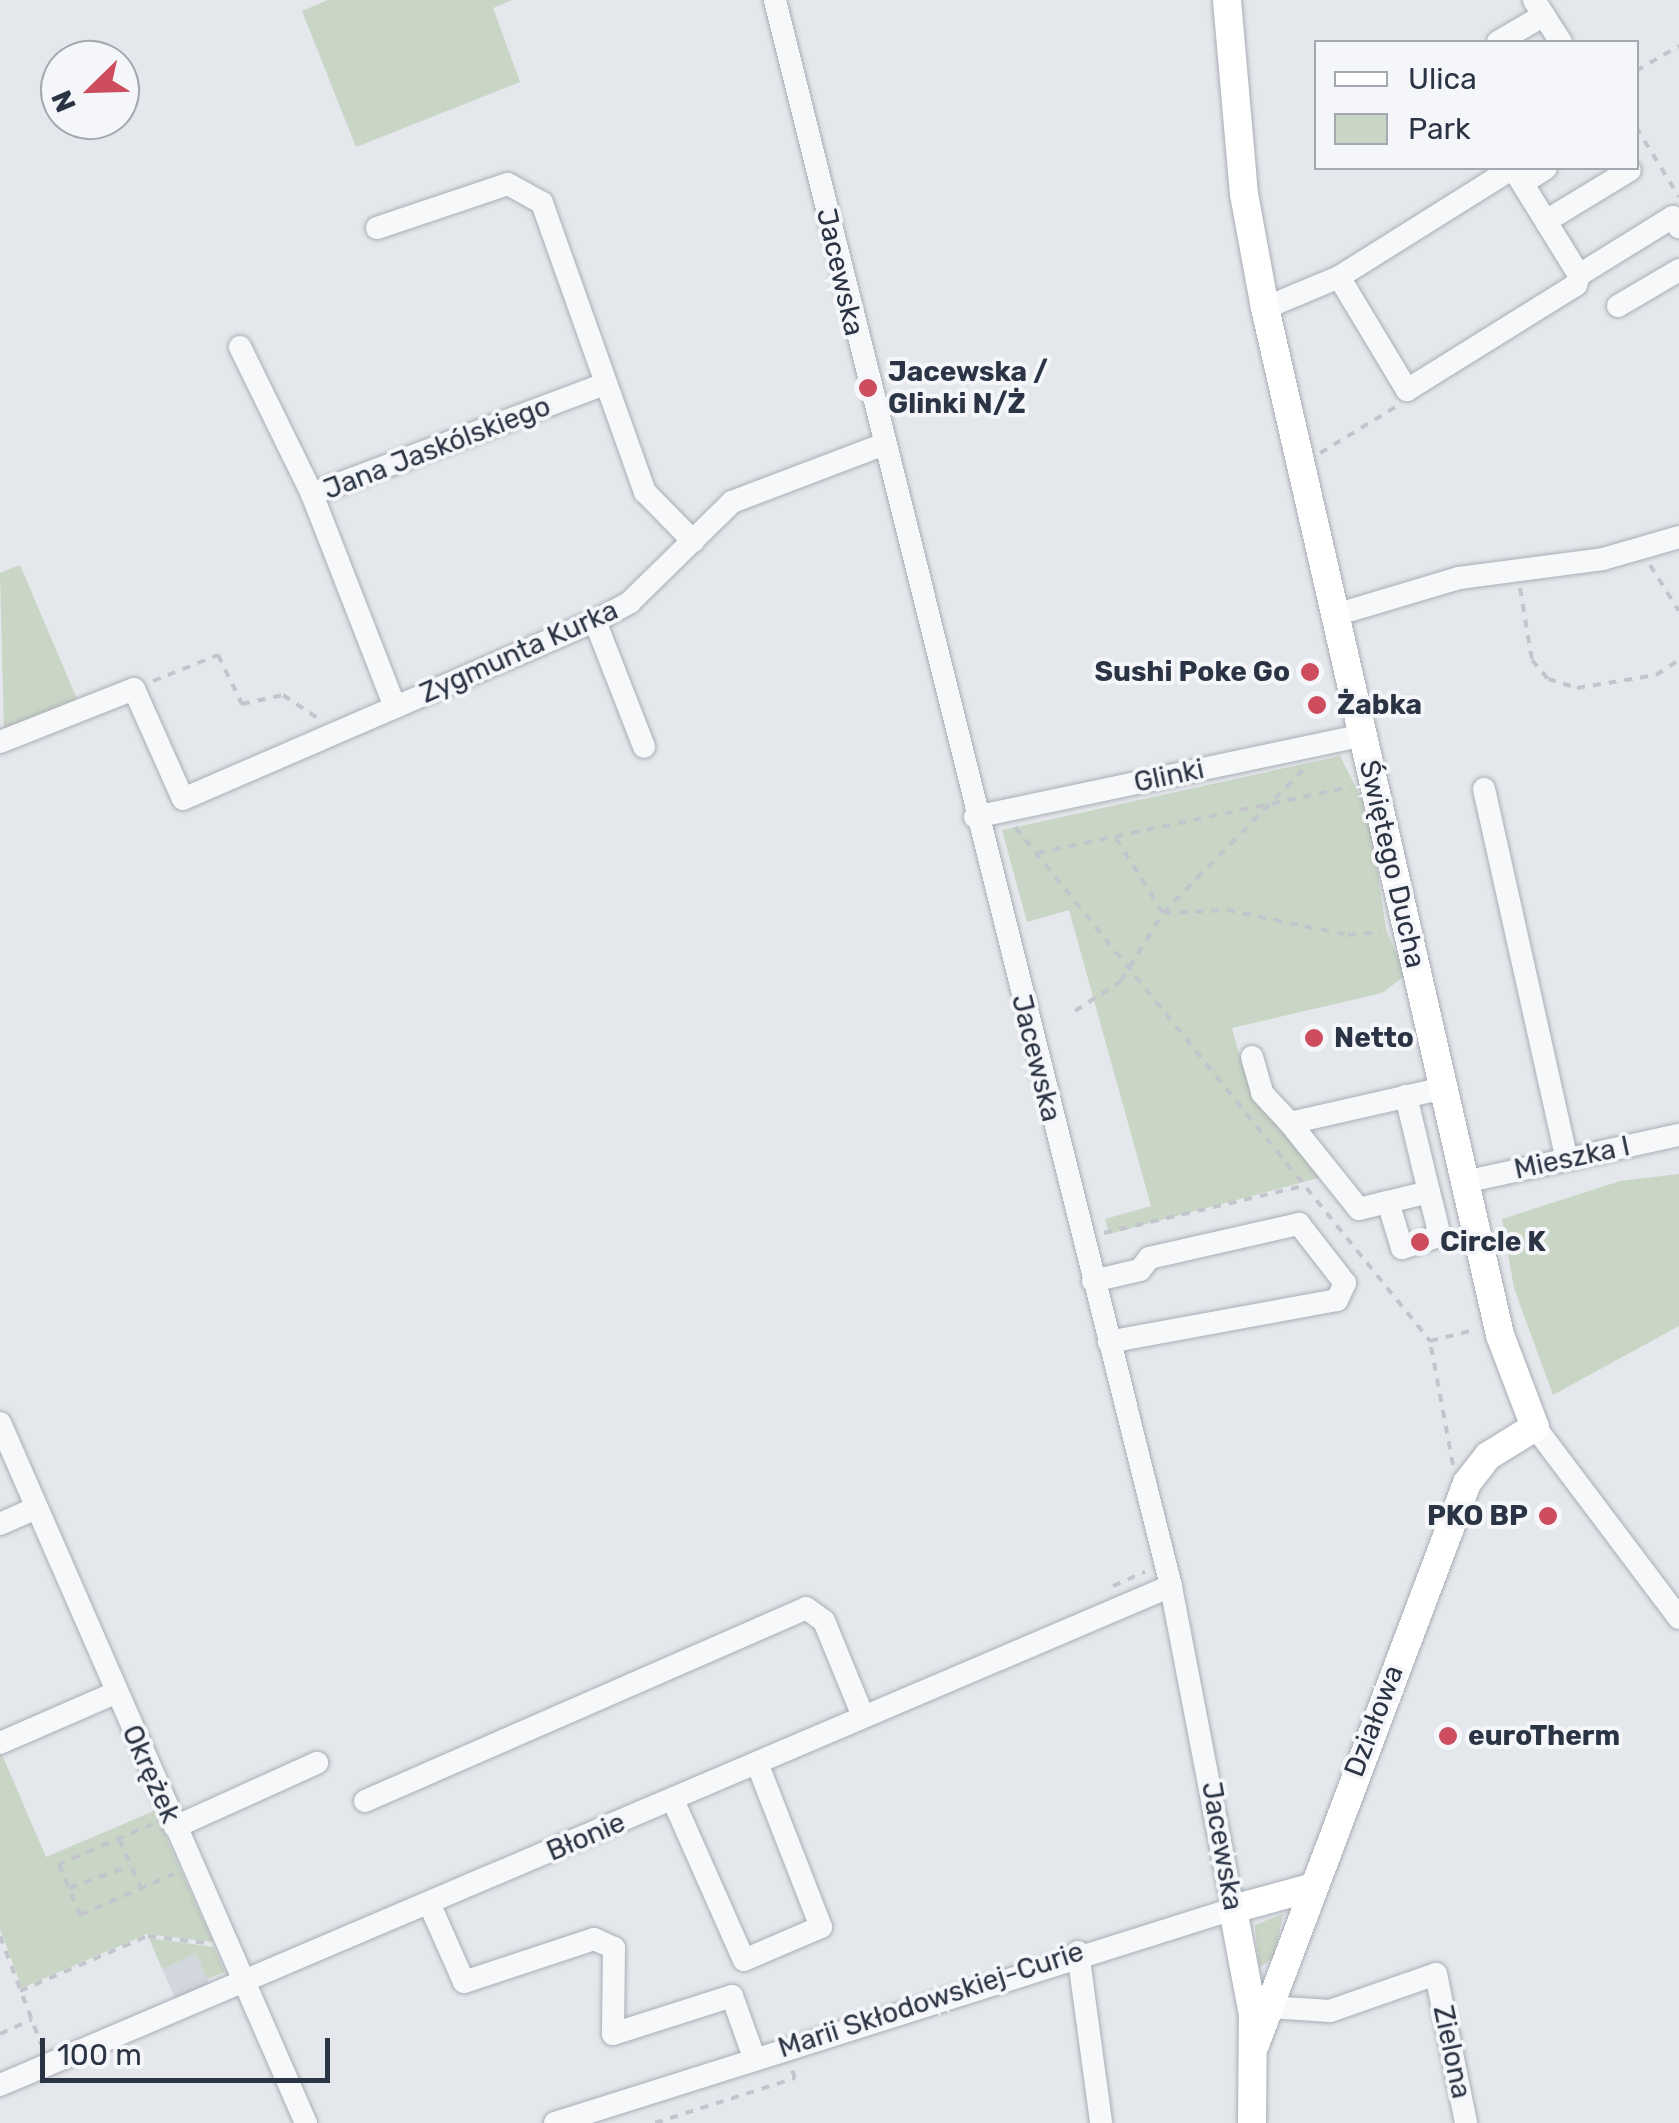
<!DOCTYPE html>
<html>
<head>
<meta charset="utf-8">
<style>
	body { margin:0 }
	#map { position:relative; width:1679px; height:2123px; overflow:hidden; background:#e4e7eb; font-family:Rubik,sans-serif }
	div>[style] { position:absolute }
	.built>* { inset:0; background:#d2d6dd; transform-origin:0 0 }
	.green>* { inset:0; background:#c9d5c5 }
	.path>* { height:4px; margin-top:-2px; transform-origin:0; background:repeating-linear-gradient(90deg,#c2c5cb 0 8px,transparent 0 16px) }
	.roads { filter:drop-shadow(0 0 2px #a9aeb6) drop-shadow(0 0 2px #a9aeb6) }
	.minor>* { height:22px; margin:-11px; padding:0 11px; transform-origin:11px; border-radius:11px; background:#f7f8fa }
	.major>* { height:28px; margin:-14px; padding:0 14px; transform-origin:14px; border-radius:14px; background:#fff }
	.dots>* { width:28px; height:28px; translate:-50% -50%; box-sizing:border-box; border:5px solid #f4f6f9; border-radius:50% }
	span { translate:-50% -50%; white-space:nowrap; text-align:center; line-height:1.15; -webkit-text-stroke:8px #f4f6f9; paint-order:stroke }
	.street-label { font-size:28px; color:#2b3444 }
	.poi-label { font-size:28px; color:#2b3444; font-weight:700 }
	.left { translate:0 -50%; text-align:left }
	.right { translate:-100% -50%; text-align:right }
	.legend { position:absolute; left:1314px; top:40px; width:325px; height:130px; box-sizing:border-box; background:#f4f6f9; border:2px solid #a4a8b1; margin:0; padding:12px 18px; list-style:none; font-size:30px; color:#2b3444 }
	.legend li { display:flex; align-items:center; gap:20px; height:50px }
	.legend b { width:50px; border:2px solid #a4a8b1 }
	.north { position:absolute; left:40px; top:40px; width:100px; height:100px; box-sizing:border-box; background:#f4f6f9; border:2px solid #a4a8b1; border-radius:50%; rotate:247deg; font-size:28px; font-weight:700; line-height:40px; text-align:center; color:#2b3444 }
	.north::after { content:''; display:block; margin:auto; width:35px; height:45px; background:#cd4c5e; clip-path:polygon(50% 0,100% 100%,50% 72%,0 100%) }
	.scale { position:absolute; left:40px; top:2038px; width:290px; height:45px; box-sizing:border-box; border:5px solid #2b3444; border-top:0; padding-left:12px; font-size:30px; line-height:35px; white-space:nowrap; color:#2b3444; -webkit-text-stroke:8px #f4f6f9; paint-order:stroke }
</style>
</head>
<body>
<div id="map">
	<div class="built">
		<div style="left:196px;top:1954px;width:35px;height:37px;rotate:66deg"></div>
	</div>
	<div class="green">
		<div style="clip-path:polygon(328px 0,512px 0,493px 8px,520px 82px,356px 147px,302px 11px)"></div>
		<div style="clip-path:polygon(20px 565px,77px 699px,4px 730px,0 573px)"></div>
		<div style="clip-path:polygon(1340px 756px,1369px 813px,1386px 930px,1406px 975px,1382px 993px,1232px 1028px,1239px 1054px,1322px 1177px,1109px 1234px,1105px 1219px,1151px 1206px,1069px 910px,1027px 922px,1002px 830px)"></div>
		<div style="clip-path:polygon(1679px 1174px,1679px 1326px,1553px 1395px,1514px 1288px,1502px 1219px,1620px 1181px)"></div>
		<div style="clip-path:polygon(0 1750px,46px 1857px,154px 1811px,213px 1942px,147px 1934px,22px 1988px,0 1929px)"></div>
		<div style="clip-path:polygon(1283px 1914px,1274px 1957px,1259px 1968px,1255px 1925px)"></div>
		<div style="clip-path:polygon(149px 1938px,214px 1947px,225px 1972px,207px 1979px,196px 1954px,162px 1969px)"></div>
	</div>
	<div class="path">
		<div style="left:1636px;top:71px;width:50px;rotate:-30.2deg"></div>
		<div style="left:1636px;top:127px;width:82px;rotate:58.4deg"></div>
		<div style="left:1320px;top:453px;width:90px;rotate:-31.4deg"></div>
		<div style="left:1650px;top:565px;width:54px;rotate:57.8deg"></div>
		<div style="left:1520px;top:588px;width:73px;rotate:80.5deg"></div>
		<div style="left:1532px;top:660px;width:25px;rotate:50deg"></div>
		<div style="left:1548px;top:679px;width:30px;rotate:17deg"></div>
		<div style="left:1577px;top:688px;width:80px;rotate:-9.3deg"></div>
		<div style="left:1656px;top:675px;width:27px;rotate:-33deg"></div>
		<div style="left:153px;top:681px;width:70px;rotate:-21.8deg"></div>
		<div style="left:218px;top:655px;width:55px;rotate:63.9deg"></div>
		<div style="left:242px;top:704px;width:42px;rotate:-12.4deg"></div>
		<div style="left:283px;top:695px;width:43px;rotate:33.7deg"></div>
		<div style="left:1015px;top:827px;width:661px;rotate:51.08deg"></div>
		<div style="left:1116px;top:838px;width:89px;rotate:57.9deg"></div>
		<div style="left:1163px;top:913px;width:64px;rotate:-2.7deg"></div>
		<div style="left:1227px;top:910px;width:124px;rotate:11.7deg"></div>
		<div style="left:1348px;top:935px;width:33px;rotate:-5deg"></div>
		<div style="left:1037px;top:853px;width:321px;rotate:-11.9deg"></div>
		<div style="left:1075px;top:1011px;width:55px;rotate:-33.1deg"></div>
		<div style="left:1121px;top:981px;width:80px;rotate:-58.3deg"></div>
		<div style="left:1163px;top:913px;width:202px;rotate:-45.6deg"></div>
		<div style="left:1104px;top:1233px;width:204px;rotate:-13.3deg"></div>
		<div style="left:1453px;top:1465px;width:126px;rotate:-100.5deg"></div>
		<div style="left:1430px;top:1341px;width:45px;rotate:-14deg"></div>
		<div style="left:1113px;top:1586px;width:35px;rotate:-24deg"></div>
		<div style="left:153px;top:1824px;width:102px;rotate:156.9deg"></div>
		<div style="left:59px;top:1864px;width:55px;rotate:67.6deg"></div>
		<div style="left:80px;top:1915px;width:103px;rotate:-23.6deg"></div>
		<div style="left:119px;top:1839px;width:54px;rotate:65.8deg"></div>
		<div style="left:69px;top:1888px;width:65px;rotate:-19.8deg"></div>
		<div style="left:0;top:1936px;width:116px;rotate:69.2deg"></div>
		<div style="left:20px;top:1991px;width:139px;rotate:-23.3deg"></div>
		<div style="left:148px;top:1936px;width:59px;rotate:6.8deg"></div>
		<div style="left:0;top:2034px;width:35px;rotate:-25deg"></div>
		<div style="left:655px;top:2123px;width:147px;rotate:-17.8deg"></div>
		<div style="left:795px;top:2078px;width:9px;rotate:-111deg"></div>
	</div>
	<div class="roads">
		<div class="minor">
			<div style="left:1534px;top:0;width:50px;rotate:57.3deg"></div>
			<div style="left:1498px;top:42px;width:53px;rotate:-30.4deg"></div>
			<div style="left:1523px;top:183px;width:27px;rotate:-33deg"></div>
			<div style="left:1546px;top:221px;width:98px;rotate:-31.3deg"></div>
			<div style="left:377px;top:228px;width:138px;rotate:-18.6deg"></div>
			<div style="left:508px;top:184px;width:39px;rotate:29deg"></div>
			<div style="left:542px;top:203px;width:307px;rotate:70.4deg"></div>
			<div style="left:645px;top:492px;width:69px;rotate:45.6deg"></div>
			<div style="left:1579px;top:275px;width:110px;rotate:-31.7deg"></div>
			<div style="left:1673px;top:217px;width:12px;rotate:59deg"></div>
			<div style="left:1339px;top:277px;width:132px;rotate:59deg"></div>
			<div style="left:1407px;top:390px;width:199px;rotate:-31.9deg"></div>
			<div style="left:1576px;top:285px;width:10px;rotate:-73deg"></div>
			<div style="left:1579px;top:275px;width:126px;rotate:-121.7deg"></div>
			<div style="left:1618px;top:306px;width:71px;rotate:-30.5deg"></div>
			<div style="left:1265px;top:308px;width:80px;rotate:-22.7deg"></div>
			<div style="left:1339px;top:277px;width:205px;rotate:-32.1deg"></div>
			<div style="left:240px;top:347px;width:164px;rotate:63.9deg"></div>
			<div style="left:1335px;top:615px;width:129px;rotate:-16.6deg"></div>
			<div style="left:1459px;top:578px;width:145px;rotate:-7.5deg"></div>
			<div style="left:1603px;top:559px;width:79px;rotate:-16.1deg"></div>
			<div style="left:595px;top:621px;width:135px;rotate:68.7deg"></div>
			<div style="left:395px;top:707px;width:229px;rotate:-111.3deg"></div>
			<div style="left:312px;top:494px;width:313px;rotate:-20.6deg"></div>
			<div style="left:0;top:742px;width:144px;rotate:-21.6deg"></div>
			<div style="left:134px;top:689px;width:120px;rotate:66deg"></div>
			<div style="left:183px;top:799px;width:449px;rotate:-23.4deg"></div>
			<div style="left:595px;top:621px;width:40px;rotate:-28deg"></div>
			<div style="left:630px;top:602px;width:143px;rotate:-44.4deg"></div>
			<div style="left:732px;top:502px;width:160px;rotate:-20.8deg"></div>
			<div style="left:1484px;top:789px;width:377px;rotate:77.4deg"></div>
			<div style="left:975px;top:817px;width:397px;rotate:-11.9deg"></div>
			<div style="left:1252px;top:1057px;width:37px;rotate:74deg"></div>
			<div style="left:1262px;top:1093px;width:41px;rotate:47deg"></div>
			<div style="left:1290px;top:1123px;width:158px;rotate:-12.8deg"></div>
			<div style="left:1290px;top:1123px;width:110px;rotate:51.3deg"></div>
			<div style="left:1359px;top:1209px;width:30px;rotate:-14deg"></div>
			<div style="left:1388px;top:1202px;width:42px;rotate:-13.7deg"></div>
			<div style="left:1429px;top:1192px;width:99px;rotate:-103.5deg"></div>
			<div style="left:1465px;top:1182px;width:219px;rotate:-12.4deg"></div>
			<div style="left:1388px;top:1202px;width:48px;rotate:73.1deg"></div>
			<div style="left:1402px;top:1248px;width:40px;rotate:-18deg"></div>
			<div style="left:1440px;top:1236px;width:45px;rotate:-104deg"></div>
			<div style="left:1093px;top:1281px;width:48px;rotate:-13.2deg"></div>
			<div style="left:1140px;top:1270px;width:15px;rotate:-53deg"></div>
			<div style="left:1149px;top:1258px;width:154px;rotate:-12.8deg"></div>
			<div style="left:1299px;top:1224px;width:75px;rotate:52.1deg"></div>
			<div style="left:1345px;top:1283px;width:19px;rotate:115deg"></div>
			<div style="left:1337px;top:1300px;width:232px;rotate:169.6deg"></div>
			<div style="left:0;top:1423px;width:764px;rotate:66.39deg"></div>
			<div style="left:1535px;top:1427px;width:239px;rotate:53deg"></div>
			<div style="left:0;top:1524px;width:39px;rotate:-24deg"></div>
			<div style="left:0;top:1743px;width:125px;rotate:-23.5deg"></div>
			<div style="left:673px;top:1800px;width:175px;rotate:66.1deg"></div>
			<div style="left:744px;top:1960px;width:84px;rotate:-23.2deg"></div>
			<div style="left:821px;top:1927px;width:176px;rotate:-111.3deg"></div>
			<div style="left:365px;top:1801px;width:481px;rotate:-23.6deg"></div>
			<div style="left:806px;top:1608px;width:22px;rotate:36deg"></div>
			<div style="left:824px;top:1621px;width:103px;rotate:67.7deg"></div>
			<div style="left:175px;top:1827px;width:156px;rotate:-24.3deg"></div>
			<div style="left:429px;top:1903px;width:86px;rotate:66.1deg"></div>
			<div style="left:464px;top:1982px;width:137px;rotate:-18.3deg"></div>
			<div style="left:594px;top:1939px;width:22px;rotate:24deg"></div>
			<div style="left:614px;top:1948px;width:86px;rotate:90.7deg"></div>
			<div style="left:613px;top:2034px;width:125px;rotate:-17.7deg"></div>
			<div style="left:732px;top:1996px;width:65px;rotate:70.2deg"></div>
			<div style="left:1078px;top:1952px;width:173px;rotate:82.3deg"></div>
			<div style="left:1269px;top:2007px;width:61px;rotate:3.8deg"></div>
			<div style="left:1330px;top:2011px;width:112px;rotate:-19.2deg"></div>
			<div style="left:1436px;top:1974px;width:152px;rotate:78.6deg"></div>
			<div style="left:0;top:2085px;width:1273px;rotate:-23.08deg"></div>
			<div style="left:555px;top:2123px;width:711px;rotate:-17.52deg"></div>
			<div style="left:1233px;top:1909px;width:329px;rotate:-100.9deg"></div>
			<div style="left:1171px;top:1586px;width:1635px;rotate:-104.02deg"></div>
		</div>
		<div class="major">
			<div style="left:1227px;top:0;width:195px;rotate:85deg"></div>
			<div style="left:1244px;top:194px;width:116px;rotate:79.6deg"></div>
			<div style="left:1265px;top:308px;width:1054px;rotate:77.11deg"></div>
			<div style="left:1500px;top:1335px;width:98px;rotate:69.2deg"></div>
			<div style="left:1535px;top:1427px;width:55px;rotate:148.3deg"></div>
			<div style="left:1488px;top:1456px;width:34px;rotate:128deg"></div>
			<div style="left:1467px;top:1483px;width:601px;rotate:110.67deg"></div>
			<div style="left:1252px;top:2123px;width:108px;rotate:-89.5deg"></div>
			<div style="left:1253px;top:2015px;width:108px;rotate:-100.7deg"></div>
			<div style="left:1233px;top:1909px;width:80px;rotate:-15.3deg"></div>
		</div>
	</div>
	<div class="dots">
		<div style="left:868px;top:388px;background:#cd4c5e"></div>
		<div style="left:1310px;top:672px;background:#cd4c5e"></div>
		<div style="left:1317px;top:705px;background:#cd4c5e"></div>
		<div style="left:1314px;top:1038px;background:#cd4c5e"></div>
		<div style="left:1420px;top:1242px;background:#cd4c5e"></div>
		<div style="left:1548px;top:1516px;background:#cd4c5e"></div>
		<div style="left:1448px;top:1736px;background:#cd4c5e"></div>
	</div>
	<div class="street-label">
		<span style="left:840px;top:272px;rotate:77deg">Jacewska</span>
		<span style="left:437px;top:448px;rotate:-21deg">Jana Jaskólskiego</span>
		<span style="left:519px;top:652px;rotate:-24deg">Zygmunta Kurka</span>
		<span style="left:1169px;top:776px;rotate:-12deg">Glinki</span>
		<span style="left:1392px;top:864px;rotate:77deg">Świętego Ducha</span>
		<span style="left:1036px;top:1058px;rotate:76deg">Jacewska</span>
		<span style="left:1572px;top:1158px;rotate:-12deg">Mieszka I</span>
		<span style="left:1374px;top:1721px;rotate:-69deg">Działowa</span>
		<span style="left:151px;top:1774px;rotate:66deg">Okrężek</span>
		<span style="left:586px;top:1837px;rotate:-23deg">Błonie</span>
		<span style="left:1222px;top:1846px;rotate:80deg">Jacewska</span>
		<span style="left:931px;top:2000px;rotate:-18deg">Marii Skłodowskiej-Curie</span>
		<span style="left:1452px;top:2052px;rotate:78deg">Zielona</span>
	</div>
	<div class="poi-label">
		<span class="left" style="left:888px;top:388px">Jacewska /<br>Glinki N/Ż</span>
		<span class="right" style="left:1290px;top:672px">Sushi Poke Go</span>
		<span class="left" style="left:1337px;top:705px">Żabka</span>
		<span class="left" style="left:1334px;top:1038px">Netto</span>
		<span class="left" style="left:1440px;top:1242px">Circle K</span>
		<span class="right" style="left:1528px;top:1516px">PKO BP</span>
		<span class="left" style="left:1468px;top:1736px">euroTherm</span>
	</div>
	<ul class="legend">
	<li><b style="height:12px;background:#fff"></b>Ulica</li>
	<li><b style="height:28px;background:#c9d5c5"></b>Park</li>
	</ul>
	<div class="north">N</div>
	<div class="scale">100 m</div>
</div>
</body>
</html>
